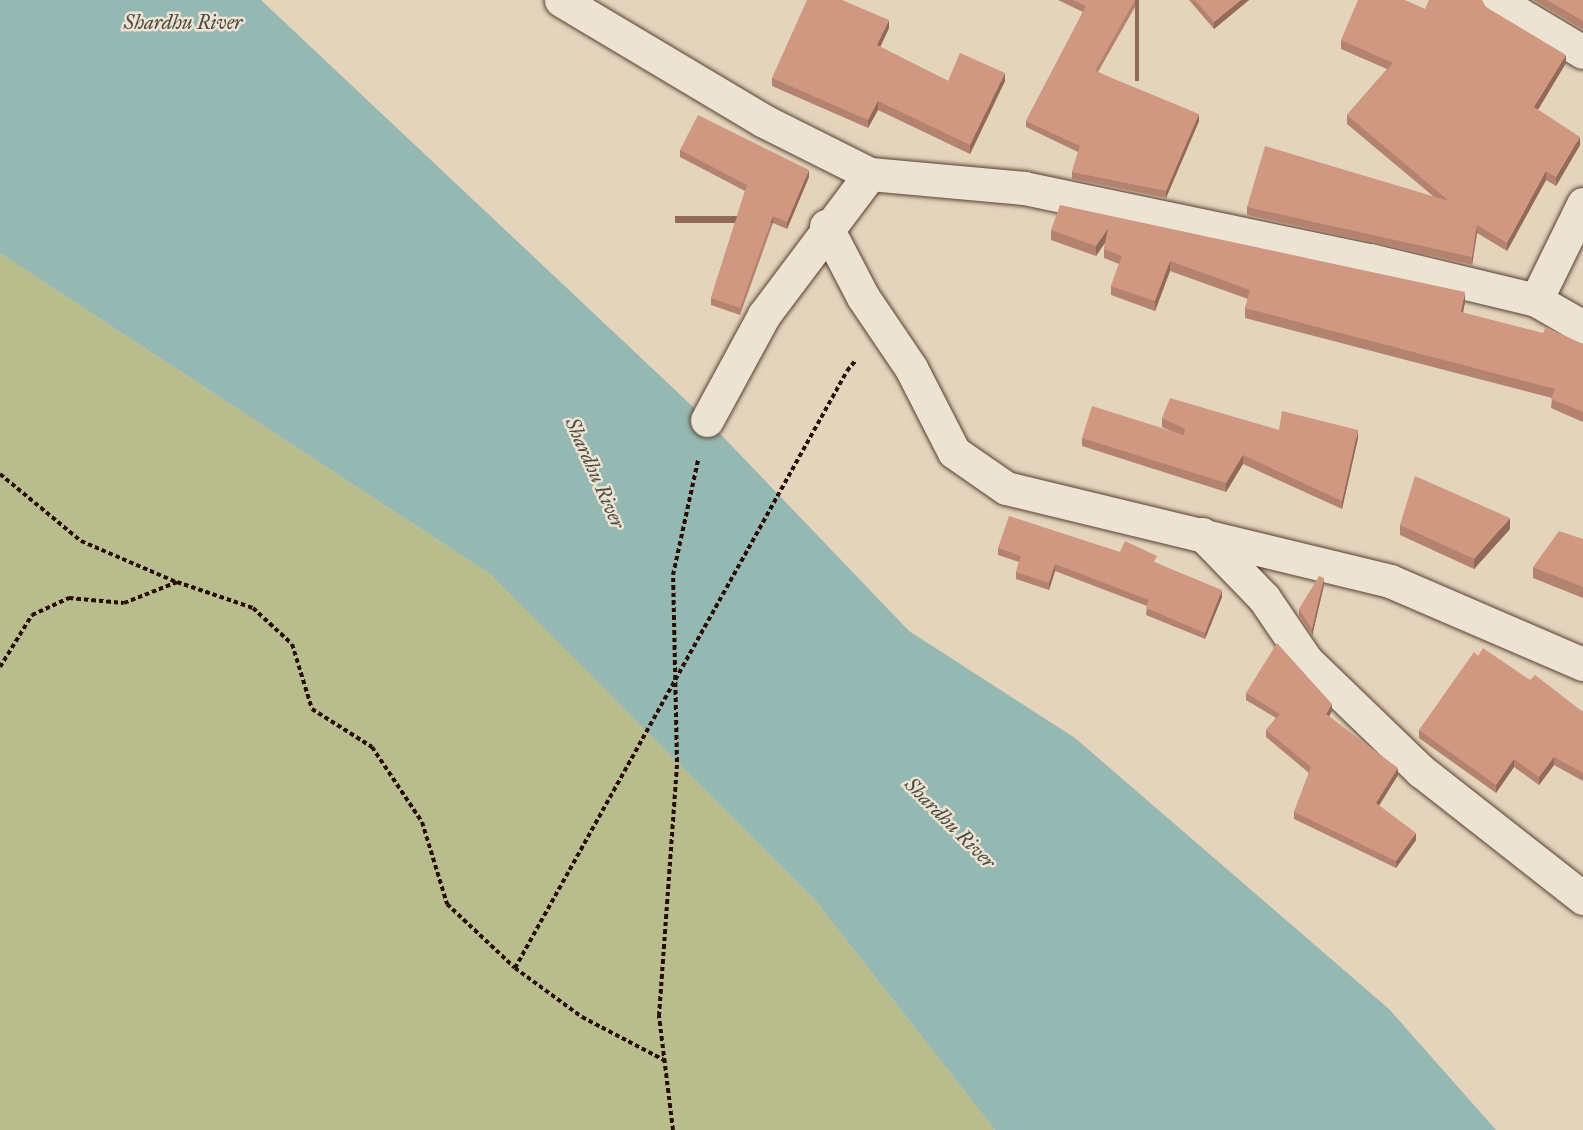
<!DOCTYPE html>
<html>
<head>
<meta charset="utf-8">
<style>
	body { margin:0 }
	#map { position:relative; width:1583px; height:1130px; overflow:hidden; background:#e4d4bc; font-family:"IM FELL Great Primer",serif }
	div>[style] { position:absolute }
	.green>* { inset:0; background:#b9bc8d }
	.water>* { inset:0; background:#95b8b2 }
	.path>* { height:4px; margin-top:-2px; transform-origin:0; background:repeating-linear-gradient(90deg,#280e02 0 4.5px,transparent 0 7.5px) }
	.roads { filter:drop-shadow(0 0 2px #574030) drop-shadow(0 0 2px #574030) }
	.minor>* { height:33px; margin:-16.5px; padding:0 16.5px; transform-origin:16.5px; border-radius:16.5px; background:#ede3d3 }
	.path-bridge>* { height:4px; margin-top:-2px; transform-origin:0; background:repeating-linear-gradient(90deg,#280e02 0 4.5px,transparent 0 7.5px) }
	.wall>* { inset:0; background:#b4836f }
	.shaded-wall>* { inset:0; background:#926a5a; transform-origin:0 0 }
	.building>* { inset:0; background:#d19881 }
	span { translate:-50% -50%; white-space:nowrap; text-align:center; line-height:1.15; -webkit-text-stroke:5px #ede3d3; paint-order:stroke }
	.water-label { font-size:20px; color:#4e4a40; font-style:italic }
</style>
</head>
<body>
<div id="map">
	<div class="green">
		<div style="clip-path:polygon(0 253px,490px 574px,815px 900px,995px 1130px,0 1130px)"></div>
	</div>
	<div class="water">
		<div style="clip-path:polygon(0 0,261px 0,707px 420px,909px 631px,1075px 738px,1389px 1009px,1496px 1130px,995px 1130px,815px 900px,490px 574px,0 253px)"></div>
	</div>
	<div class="path">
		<div style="left:847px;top:371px;width:14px;rotate:-51deg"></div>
		<div style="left:0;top:474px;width:105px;rotate:39.6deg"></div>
		<div style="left:81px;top:541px;width:103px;rotate:23.3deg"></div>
		<div style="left:0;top:667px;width:61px;rotate:-58.4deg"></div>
		<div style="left:32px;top:615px;width:41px;rotate:-24.7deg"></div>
		<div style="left:69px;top:598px;width:55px;rotate:5.2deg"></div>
		<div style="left:124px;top:603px;width:57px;rotate:-21.6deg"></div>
		<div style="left:177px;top:582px;width:80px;rotate:18.9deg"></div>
		<div style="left:253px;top:608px;width:53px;rotate:42.7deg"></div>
		<div style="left:292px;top:644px;width:68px;rotate:72.9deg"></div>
		<div style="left:312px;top:709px;width:71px;rotate:32.3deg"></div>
		<div style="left:372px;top:747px;width:90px;rotate:56.3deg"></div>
		<div style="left:422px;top:822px;width:86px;rotate:73deg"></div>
		<div style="left:447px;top:904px;width:93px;rotate:43.3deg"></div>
		<div style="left:515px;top:968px;width:83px;rotate:36.2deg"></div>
		<div style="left:582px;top:1017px;width:93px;rotate:27.7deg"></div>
		<div style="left:673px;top:1130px;width:115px;rotate:-97deg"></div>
		<div style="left:659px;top:1016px;width:255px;rotate:-85.9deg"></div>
		<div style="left:677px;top:762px;width:187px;rotate:-91.2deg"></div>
		<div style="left:673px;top:575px;width:118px;rotate:-77.7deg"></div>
	</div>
	<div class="roads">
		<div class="minor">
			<div style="left:561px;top:0;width:234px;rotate:30.8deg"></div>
			<div style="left:762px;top:120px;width:121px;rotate:26.6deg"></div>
			<div style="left:870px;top:174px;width:155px;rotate:5.2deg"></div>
			<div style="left:1024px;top:188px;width:353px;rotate:11.8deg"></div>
			<div style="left:1370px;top:260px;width:171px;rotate:13.5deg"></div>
			<div style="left:1536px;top:300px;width:54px;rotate:29.9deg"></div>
			<div style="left:1496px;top:0;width:101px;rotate:30.9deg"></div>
			<div style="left:826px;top:226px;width:80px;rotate:62.5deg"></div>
			<div style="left:863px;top:297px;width:86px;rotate:55.9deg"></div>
			<div style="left:911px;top:368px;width:94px;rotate:62.9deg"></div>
			<div style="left:954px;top:452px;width:63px;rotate:34.7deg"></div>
			<div style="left:1006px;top:488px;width:395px;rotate:13.6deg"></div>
			<div style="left:1390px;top:581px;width:210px;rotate:23.3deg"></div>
			<div style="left:1536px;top:300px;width:107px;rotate:-63.9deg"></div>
			<div style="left:707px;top:420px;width:119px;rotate:-61.5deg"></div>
			<div style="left:764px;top:315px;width:176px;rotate:-53.1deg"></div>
			<div style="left:1202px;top:534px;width:89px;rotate:45.9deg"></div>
			<div style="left:1264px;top:598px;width:75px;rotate:55.9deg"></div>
			<div style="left:1306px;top:660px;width:160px;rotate:44deg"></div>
			<div style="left:1421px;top:771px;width:206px;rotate:38.1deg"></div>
		</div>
	</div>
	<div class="path-bridge">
		<div style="left:515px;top:968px;width:683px;rotate:-60.92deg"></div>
	</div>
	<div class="wall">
		<div style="clip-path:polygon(1058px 0,1139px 0,1098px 72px,1199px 121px,1166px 198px,1072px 179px,1072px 172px,1078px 152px,1026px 127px,1026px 121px,1083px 12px)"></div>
		<div style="clip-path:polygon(1189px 0,1249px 0,1214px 29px)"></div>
		<div style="clip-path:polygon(1533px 0,1583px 0,1583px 30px)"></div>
		<div style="clip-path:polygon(1486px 7px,1566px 63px,1538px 110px,1580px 145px,1556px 186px,1546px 180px,1507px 251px,1477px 233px,1472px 265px,1247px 215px,1247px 207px,1433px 196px,1347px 124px,1347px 115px,1387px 69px,1341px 49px,1341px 40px,1425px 9px)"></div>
		<div style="clip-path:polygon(889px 28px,880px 47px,948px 81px,1005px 81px,970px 154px,878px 110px,868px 128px,772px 86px,772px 78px)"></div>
		<div style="clip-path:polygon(680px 150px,809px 177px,787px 229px,773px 223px,740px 315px,711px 305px,711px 298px,745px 191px,680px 157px)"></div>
		<div style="clip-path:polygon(1051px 230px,1465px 302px,1463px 313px,1583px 344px,1583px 422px,1551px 408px,1552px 398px,1245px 318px,1245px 308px,1248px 299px,1170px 271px,1155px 311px,1111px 295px,1111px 286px,1119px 264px,1104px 258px,1104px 249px,1105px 243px,1096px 256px,1051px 240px)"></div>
		<div style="clip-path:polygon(1162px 418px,1358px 438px,1342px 509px,1243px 464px,1226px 492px,1082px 446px,1082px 438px,1173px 432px,1162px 427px)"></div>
		<div style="clip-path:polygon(1400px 525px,1510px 529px,1474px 569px,1400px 535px)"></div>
		<div style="clip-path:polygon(1583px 539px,1583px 598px,1533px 578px,1533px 567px)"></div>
		<div style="clip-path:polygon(998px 548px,1120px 552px,1157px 563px,1222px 597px,1205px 639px,1146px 615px,1147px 606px,1055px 571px,1049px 590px,1016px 579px,1016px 572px,1019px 562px,998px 555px)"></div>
		<div style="clip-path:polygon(1324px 585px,1312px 636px,1299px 616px,1299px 609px)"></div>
		<div style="clip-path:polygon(1478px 656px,1530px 680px,1583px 712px,1583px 781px,1554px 765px,1539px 785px,1514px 767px,1496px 793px,1419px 738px,1419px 730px)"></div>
		<div style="clip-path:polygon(1246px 693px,1332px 711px,1329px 716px,1398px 775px,1379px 806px,1416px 840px,1396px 868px,1294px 819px,1294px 812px,1309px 773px,1266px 737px,1266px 730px,1276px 718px,1246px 700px)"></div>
	</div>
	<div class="shaded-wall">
		<div style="left:1135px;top:0;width:4px;height:81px"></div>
		<div style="clip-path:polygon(1241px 0,1249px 0,1214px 29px,1214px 22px)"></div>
		<div style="clip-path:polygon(889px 20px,889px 28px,877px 54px,877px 45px)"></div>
		<div style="clip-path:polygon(1566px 55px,1566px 63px,1534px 116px,1534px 107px)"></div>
		<div style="clip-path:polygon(1005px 73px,1005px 81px,970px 154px,970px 145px)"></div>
		<div style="clip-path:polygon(878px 101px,878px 110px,868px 128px,868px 120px)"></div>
		<div style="clip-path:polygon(1199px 114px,1199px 121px,1166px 198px,1166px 191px)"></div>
		<div style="clip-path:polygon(1580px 137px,1580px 145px,1556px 186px,1556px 177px)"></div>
		<div style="clip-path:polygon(809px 170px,809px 177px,787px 229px,787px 222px)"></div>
		<div style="clip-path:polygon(1546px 171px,1546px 180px,1507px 251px,1507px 243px)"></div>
		<div style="left:773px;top:216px;width:7px;height:98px;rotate:90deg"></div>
		<div style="clip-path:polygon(1477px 225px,1477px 233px,1472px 265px,1472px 257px)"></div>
		<div style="clip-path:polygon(1108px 228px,1108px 238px,1096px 256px,1096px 246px)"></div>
		<div style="clip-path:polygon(1170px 261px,1170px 271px,1155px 311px,1155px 301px)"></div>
		<div style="clip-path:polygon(1465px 292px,1465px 302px,1461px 322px,1461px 312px)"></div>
		<div style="clip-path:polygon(1358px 430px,1358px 438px,1342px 509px,1342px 501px)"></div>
		<div style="clip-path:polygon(1243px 455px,1243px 464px,1226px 492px,1226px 483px)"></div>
		<div style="clip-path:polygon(1510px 518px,1510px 529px,1474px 569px,1474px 559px)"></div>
		<div style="clip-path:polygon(1055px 564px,1055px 571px,1049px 590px,1049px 583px)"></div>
		<div style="clip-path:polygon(1324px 578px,1324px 585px,1312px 636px,1312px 629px)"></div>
		<div style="clip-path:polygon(1222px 590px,1222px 597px,1205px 639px,1205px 633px)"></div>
		<div style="clip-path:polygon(1332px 704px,1332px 711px,1326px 721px,1326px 714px)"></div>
		<div style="clip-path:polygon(1554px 757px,1554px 765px,1539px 785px,1539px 777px)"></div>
		<div style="clip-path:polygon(1514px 759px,1514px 767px,1496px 793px,1496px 785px)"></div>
		<div style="clip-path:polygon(1398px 768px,1398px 775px,1376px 810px,1376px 803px)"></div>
		<div style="clip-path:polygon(1416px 833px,1416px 840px,1396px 868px,1396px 861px)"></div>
	</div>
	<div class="building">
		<div style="clip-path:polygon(807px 0,842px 0,889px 20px,877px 45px,948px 81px,960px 53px,1005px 73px,970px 145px,878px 101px,868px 120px,772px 78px)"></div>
		<div style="clip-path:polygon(1073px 0,1135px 0,1095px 71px,1199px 114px,1166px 191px,1072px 172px,1080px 146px,1026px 121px,1086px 6px)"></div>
		<div style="clip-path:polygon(1195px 0,1241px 0,1214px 22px)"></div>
		<div style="clip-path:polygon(1358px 0,1405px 0,1425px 9px,1429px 0,1482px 0,1486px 7px,1566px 55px,1534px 107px,1580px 137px,1556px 177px,1546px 171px,1507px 243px,1477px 225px,1472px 257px,1247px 207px,1265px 146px,1449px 201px,1347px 115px,1393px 63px,1341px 40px)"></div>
		<div style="clip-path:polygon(1547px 0,1583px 0,1583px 21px)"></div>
		<div style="clip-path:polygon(698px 115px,809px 170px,787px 222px,773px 216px,740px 308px,711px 298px,747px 185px,680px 150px)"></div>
		<div style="clip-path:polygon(1060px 205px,1465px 292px,1461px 312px,1543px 333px,1546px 327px,1583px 344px,1583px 412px,1551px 399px,1555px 389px,1245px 308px,1250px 290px,1170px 261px,1155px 301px,1111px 286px,1122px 256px,1104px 249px,1108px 228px,1096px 246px,1051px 230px)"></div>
		<div style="clip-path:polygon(1170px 398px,1279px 430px,1282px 411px,1358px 430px,1342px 501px,1243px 455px,1226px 483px,1082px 438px,1092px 406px,1184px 435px,1185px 429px,1162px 418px)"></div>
		<div style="clip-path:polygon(1415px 476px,1510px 518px,1474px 559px,1400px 525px)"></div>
		<div style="clip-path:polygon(1009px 516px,1120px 552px,1125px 541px,1157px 556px,1154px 562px,1222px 590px,1205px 633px,1146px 608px,1149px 600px,1055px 564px,1049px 583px,1016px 572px,1021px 556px,998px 548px)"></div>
		<div style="clip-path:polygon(1559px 531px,1583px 539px,1583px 587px,1533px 567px)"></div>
		<div style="clip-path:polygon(1319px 576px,1324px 578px,1312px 629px,1299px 609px)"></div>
		<div style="clip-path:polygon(1277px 643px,1332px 704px,1326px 714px,1398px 768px,1376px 803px,1416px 833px,1396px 861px,1294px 812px,1311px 767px,1266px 730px,1280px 714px,1246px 693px)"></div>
		<div style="clip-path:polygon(1483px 648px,1530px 680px,1535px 675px,1583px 712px,1583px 773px,1554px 757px,1539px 777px,1514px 759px,1496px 785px,1419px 730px,1474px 652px,1478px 656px)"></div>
	</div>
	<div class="water-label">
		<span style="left:183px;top:22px">Shardhu River</span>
		<span style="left:595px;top:473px;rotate:66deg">Shardhu River</span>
		<span style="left:950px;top:823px;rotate:45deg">Shardhu River</span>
	</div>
</div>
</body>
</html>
